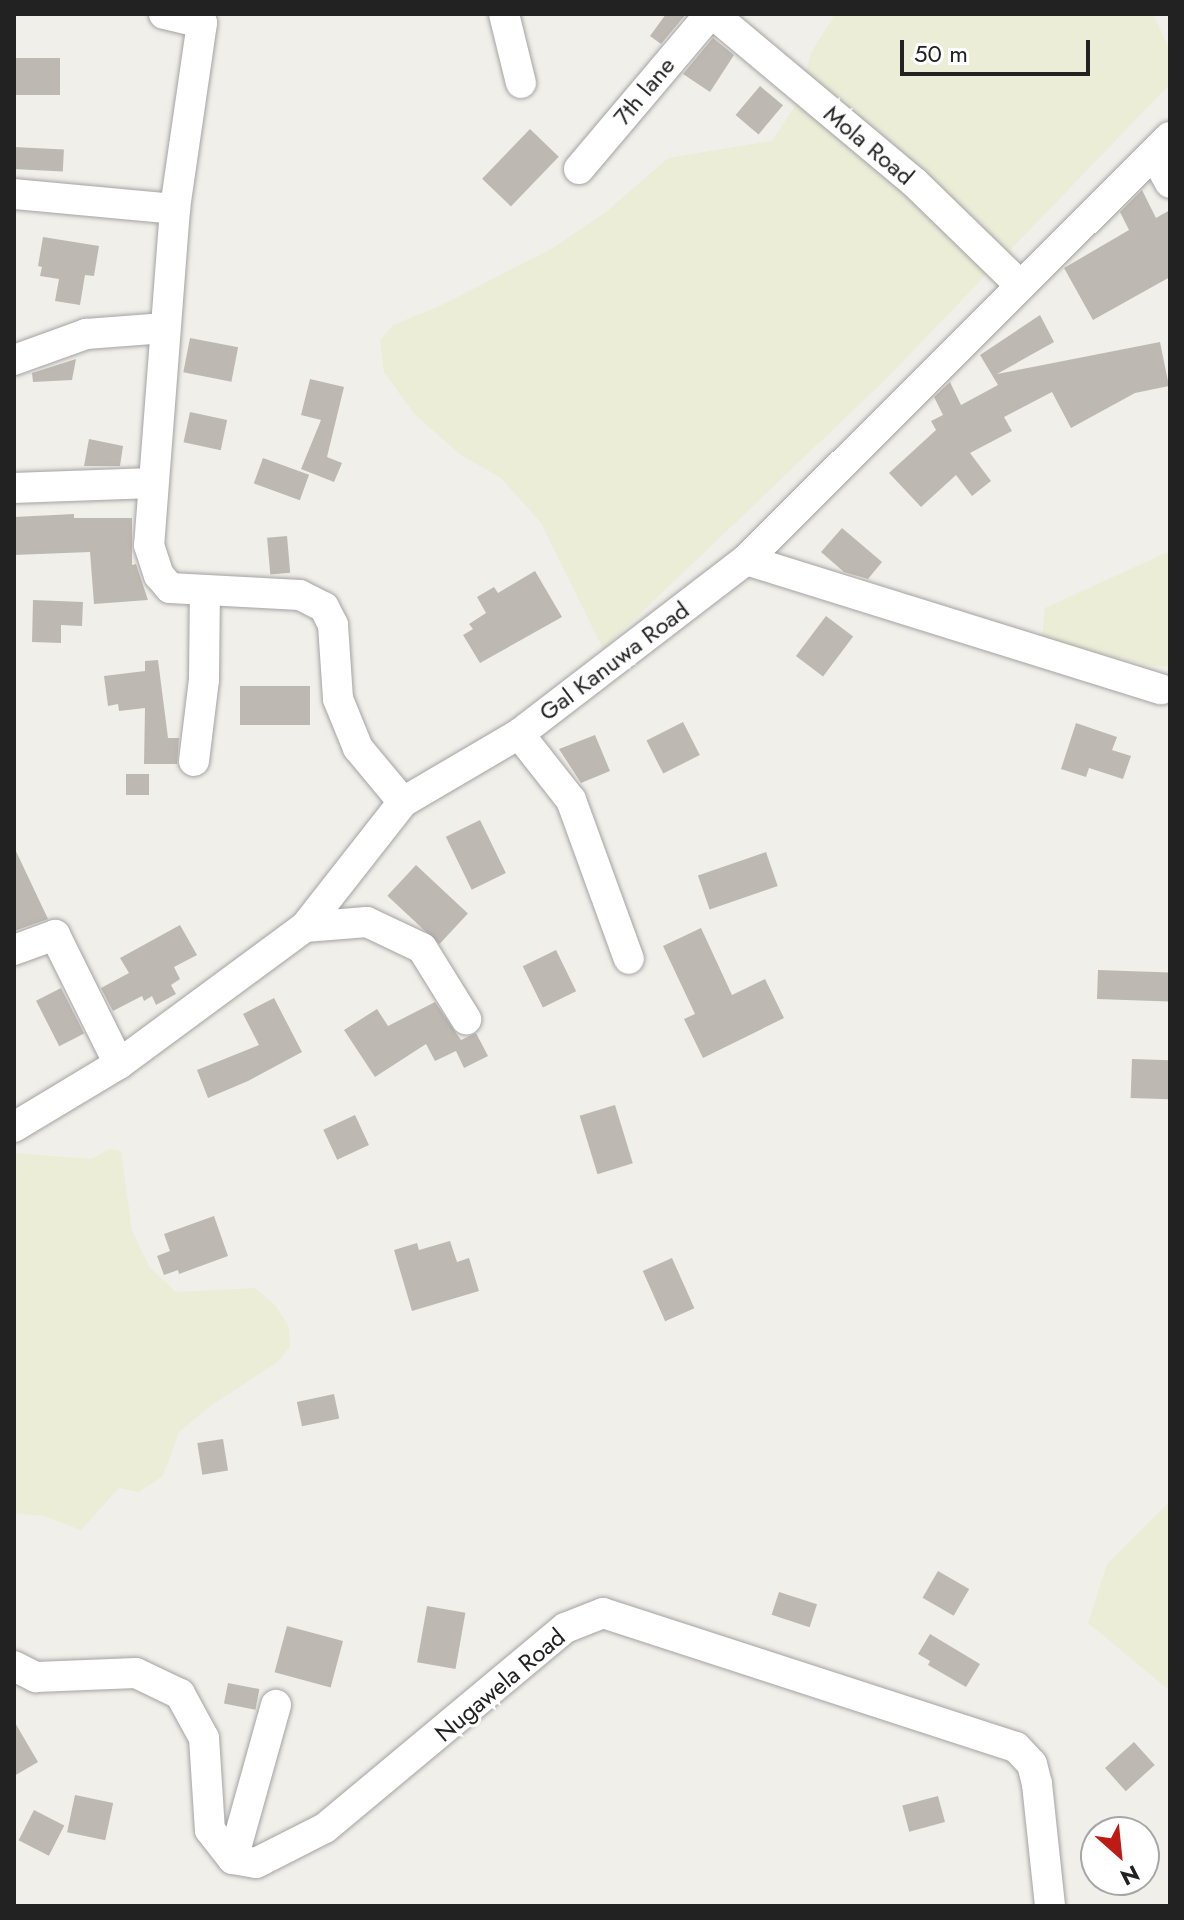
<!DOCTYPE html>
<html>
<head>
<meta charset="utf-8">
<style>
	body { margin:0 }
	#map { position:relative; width:1184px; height:1920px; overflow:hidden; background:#f1efe9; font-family:Jost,sans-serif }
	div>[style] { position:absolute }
	.farmland>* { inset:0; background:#ebedd7 }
	.building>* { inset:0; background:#beb8b2; transform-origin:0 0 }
	.roads { filter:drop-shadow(0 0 2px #a3a3a3) drop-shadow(0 0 2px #a3a3a3) }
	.street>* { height:30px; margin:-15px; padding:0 15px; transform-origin:15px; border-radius:15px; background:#fff }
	span { translate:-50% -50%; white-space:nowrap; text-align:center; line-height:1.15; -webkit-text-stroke:6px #fff; paint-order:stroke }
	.street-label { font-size:24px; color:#222 }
	.frame { position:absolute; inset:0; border:16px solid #222; pointer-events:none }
	.north { position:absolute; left:1080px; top:1816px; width:80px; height:80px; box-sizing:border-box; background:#fff; border:2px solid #a7a7a7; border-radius:50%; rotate:153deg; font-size:22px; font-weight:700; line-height:32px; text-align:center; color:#222 }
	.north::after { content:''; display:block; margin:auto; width:28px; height:36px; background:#bd1c16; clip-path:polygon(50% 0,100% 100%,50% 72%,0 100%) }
	.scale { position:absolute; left:900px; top:40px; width:190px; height:36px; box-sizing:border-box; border:4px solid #222; border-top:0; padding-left:10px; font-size:24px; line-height:28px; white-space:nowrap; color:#222; -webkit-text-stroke:6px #fff; paint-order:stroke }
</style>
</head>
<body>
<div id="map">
	<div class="farmland">
		<div style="clip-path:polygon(835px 14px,1153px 14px,1170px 51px,1170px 84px,884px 381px,603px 649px,541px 523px,501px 478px,461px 455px,415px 415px,384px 372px,380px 341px,393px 325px,442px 305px,553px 248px,606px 212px,668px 158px,772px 141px,797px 103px,811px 53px)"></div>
		<div style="clip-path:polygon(1170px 551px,1170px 667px,1145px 665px,1042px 637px,1045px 608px)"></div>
		<div style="clip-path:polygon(110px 1149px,121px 1151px,132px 1231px,150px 1268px,176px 1292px,255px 1288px,275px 1305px,288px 1325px,290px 1347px,278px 1362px,213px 1404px,179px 1432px,163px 1476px,139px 1492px,119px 1488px,81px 1530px,44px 1516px,14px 1513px,14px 1153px,91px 1159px)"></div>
		<div style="clip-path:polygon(1170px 1501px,1170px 1691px,1088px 1623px,1107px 1564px)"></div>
	</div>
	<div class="building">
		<div style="clip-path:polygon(666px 14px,686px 14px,661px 44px,650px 36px)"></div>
		<div style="clip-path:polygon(713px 38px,734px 55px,710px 92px,683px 74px)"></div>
		<div style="left:60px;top:58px;width:37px;height:46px;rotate:90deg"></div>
		<div style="left:760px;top:86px;width:30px;height:38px;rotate:40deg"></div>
		<div style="left:530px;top:129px;width:40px;height:69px;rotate:44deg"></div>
		<div style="left:14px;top:147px;width:50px;height:22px;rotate:3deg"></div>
		<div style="clip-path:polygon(1142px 190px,1156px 218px,1170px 210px,1170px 277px,1093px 320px,1064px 268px,1129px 230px,1120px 212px)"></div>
		<div style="clip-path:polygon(43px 237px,99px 246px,94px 276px,85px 275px,80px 305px,55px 301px,59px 279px,40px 276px,42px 267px,38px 266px)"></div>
		<div style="clip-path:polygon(1040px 315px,1054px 342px,997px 374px,1160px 342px,1169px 386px,1135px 393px,1071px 428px,1052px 392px,1004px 417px,1012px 431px,970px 453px,991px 481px,972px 496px,956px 475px,921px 507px,889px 473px,936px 430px,931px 421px,943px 415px,934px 397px,950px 382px,961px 405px,998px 385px,980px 355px)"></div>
		<div style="left:190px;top:338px;width:49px;height:35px;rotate:11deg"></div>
		<div style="clip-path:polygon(76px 359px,72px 380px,33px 382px,32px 373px)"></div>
		<div style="clip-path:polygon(310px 379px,344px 387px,327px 457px,342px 463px,334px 482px,301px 469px,321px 420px,301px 415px)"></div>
		<div style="left:190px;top:412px;width:38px;height:31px;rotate:12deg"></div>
		<div style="clip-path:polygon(89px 439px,123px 446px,120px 466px,84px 466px)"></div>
		<div style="left:263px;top:458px;width:49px;height:27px;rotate:20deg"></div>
		<div style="clip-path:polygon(74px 514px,74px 518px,132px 518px,132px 565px,136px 564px,148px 600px,94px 604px,90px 552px,14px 555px,14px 517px)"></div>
		<div style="clip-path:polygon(842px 528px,882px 562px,868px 579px,844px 572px,821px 552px)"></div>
		<div style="left:287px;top:536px;width:37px;height:20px;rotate:85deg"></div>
		<div style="clip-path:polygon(535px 571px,562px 617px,480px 663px,463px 635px,473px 629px,469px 624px,486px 613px,477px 597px,494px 587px,498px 593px)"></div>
		<div style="clip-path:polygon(33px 600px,83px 602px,82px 626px,61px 625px,61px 643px,32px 642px)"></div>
		<div style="left:826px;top:616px;width:34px;height:50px;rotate:37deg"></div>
		<div style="clip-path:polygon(158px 660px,168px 738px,179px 738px,177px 764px,144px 764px,145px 708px,119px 711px,118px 704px,108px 706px,104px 676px,145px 671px,145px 661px)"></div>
		<div style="left:240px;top:686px;width:70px;height:39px"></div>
		<div style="left:683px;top:722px;width:37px;height:41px;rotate:63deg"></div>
		<div style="clip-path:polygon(1076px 723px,1117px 737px,1112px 750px,1131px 756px,1123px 779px,1089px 768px,1086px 777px,1061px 769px)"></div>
		<div style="clip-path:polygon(595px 735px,610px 771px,581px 783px,559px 749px)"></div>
		<div style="left:126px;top:774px;width:23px;height:21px"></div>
		<div style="left:480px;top:820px;width:59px;height:38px;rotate:64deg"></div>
		<div style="clip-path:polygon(14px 847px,48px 919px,14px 931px)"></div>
		<div style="left:766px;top:852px;width:36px;height:72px;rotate:71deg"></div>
		<div style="left:416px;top:865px;width:71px;height:42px;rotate:43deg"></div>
		<div style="clip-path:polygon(180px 925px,197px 955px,174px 967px,180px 979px,171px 985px,176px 994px,156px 1005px,152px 996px,144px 1001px,142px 996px,113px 1011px,101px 988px,129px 973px,120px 958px)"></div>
		<div style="clip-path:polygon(701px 928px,732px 995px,765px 979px,784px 1018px,703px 1058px,684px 1019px,695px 1014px,663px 946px)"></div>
		<div style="left:556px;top:950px;width:46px;height:37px;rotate:64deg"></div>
		<div style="left:1098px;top:970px;width:72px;height:29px;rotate:2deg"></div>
		<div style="left:61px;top:988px;width:51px;height:28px;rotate:63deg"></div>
		<div style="clip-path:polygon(274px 998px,302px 1052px,248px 1081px,208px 1098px,197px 1070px,259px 1045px,243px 1014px)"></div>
		<div style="clip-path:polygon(435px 1002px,461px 1040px,476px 1033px,488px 1056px,464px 1068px,456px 1051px,435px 1061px,426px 1044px,375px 1077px,344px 1030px,377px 1009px,388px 1026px)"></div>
		<div style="left:1132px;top:1059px;width:38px;height:39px;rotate:2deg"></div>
		<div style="left:615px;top:1105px;width:61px;height:37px;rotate:73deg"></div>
		<div style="left:355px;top:1115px;width:33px;height:35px;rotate:65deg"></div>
		<div style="clip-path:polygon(214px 1216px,228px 1256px,179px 1274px,178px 1270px,164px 1275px,157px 1256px,170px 1251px,164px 1234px)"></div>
		<div style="clip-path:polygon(450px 1241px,457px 1262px,469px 1258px,479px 1291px,412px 1311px,394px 1250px,417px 1243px,419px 1250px)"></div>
		<div style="left:672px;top:1258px;width:55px;height:32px;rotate:66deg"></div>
		<div style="left:334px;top:1394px;width:25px;height:38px;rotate:78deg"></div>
		<div style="left:223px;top:1439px;width:32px;height:26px;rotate:81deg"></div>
		<div style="left:938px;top:1571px;width:36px;height:31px;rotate:30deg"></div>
		<div style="left:779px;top:1592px;width:40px;height:24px;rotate:18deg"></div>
		<div style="left:427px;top:1606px;width:39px;height:57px;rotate:10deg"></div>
		<div style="left:287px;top:1626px;width:58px;height:48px;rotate:15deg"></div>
		<div style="clip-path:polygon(930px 1634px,980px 1664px,966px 1687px,928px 1665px,930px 1661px,918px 1654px)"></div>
		<div style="left:228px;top:1683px;width:32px;height:21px;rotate:11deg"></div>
		<div style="clip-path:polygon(14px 1721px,38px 1762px,14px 1776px)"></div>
		<div style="left:1134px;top:1742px;width:31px;height:39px;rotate:48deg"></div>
		<div style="left:75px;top:1795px;width:39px;height:38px;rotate:12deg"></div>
		<div style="left:938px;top:1796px;width:27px;height:37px;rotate:75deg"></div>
		<div style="left:34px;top:1810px;width:34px;height:34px;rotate:27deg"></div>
	</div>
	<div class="roads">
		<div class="street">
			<div style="left:164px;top:14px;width:39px;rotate:13deg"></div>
			<div style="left:202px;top:23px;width:188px;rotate:98.3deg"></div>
			<div style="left:175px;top:209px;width:337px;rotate:94.4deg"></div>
			<div style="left:149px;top:545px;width:32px;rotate:72deg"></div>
			<div style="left:159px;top:575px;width:17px;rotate:50deg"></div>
			<div style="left:170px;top:588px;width:130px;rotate:3.1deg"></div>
			<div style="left:300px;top:595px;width:27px;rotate:27deg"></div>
			<div style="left:324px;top:607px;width:20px;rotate:63deg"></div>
			<div style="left:333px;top:625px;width:74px;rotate:86.1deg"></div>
			<div style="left:338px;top:699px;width:53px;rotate:67.8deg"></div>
			<div style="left:358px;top:748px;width:70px;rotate:50.2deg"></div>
			<div style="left:504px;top:14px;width:71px;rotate:76.2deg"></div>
			<div style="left:713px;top:14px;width:263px;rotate:39.9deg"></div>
			<div style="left:915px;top:183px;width:145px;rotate:44.2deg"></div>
			<div style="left:1154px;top:154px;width:33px;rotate:61deg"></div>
			<div style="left:579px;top:169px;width:203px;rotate:-49.8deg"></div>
			<div style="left:14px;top:194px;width:162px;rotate:5.3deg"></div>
			<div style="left:14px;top:360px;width:77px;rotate:-19.9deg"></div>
			<div style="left:86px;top:334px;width:79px;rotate:-4.3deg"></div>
			<div style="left:14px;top:488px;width:138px;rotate:-2.1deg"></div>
			<div style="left:746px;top:560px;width:435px;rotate:17.3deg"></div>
			<div style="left:519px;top:734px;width:84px;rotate:51.8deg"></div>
			<div style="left:571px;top:800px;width:169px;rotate:70deg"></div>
			<div style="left:194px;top:761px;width:82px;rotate:-83deg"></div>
			<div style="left:204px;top:680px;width:90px;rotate:-89.4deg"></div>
			<div style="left:305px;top:927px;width:62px;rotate:-4.6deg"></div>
			<div style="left:367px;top:922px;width:61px;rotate:25.3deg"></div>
			<div style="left:422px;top:948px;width:84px;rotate:58.2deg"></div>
			<div style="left:14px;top:950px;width:44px;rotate:-20.1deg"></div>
			<div style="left:55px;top:935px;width:144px;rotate:63.6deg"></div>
			<div style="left:14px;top:1127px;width:122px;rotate:-31deg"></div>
			<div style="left:119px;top:1064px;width:231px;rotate:-36.4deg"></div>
			<div style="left:305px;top:927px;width:159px;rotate:-51.9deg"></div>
			<div style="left:403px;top:802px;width:134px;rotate:-30.4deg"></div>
			<div style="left:519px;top:734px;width:286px;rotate:-37.5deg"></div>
			<div style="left:746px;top:560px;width:599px;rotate:-44.93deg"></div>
			<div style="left:14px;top:1666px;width:25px;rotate:27deg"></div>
			<div style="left:36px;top:1677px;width:100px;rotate:-2.3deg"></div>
			<div style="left:136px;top:1673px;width:49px;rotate:25.5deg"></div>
			<div style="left:180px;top:1694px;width:50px;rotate:61.4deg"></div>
			<div style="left:204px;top:1738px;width:92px;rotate:86.3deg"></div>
			<div style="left:210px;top:1830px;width:37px;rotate:52deg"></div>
			<div style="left:233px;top:1859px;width:23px;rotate:10deg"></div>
			<div style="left:256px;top:1863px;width:77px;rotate:-26.9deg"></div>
			<div style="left:325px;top:1828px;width:312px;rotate:-39.8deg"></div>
			<div style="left:565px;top:1628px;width:41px;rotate:-21.5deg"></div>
			<div style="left:603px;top:1613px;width:434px;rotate:18deg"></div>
			<div style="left:1016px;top:1747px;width:23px;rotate:47deg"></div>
			<div style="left:1032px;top:1764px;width:21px;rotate:76deg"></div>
			<div style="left:1037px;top:1784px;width:123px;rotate:83.9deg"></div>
			<div style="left:233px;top:1859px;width:160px;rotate:-74.4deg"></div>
		</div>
	</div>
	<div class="street-label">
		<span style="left:644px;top:91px;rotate:-50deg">7th lane</span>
		<span style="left:869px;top:145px;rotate:40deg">Mola Road</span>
		<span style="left:614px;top:661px;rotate:-37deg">Gal Kanuwa Road</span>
		<span style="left:500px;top:1685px;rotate:-40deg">Nugawela Road</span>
	</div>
	<div class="frame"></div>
	<div class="north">N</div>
	<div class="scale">50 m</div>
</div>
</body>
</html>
